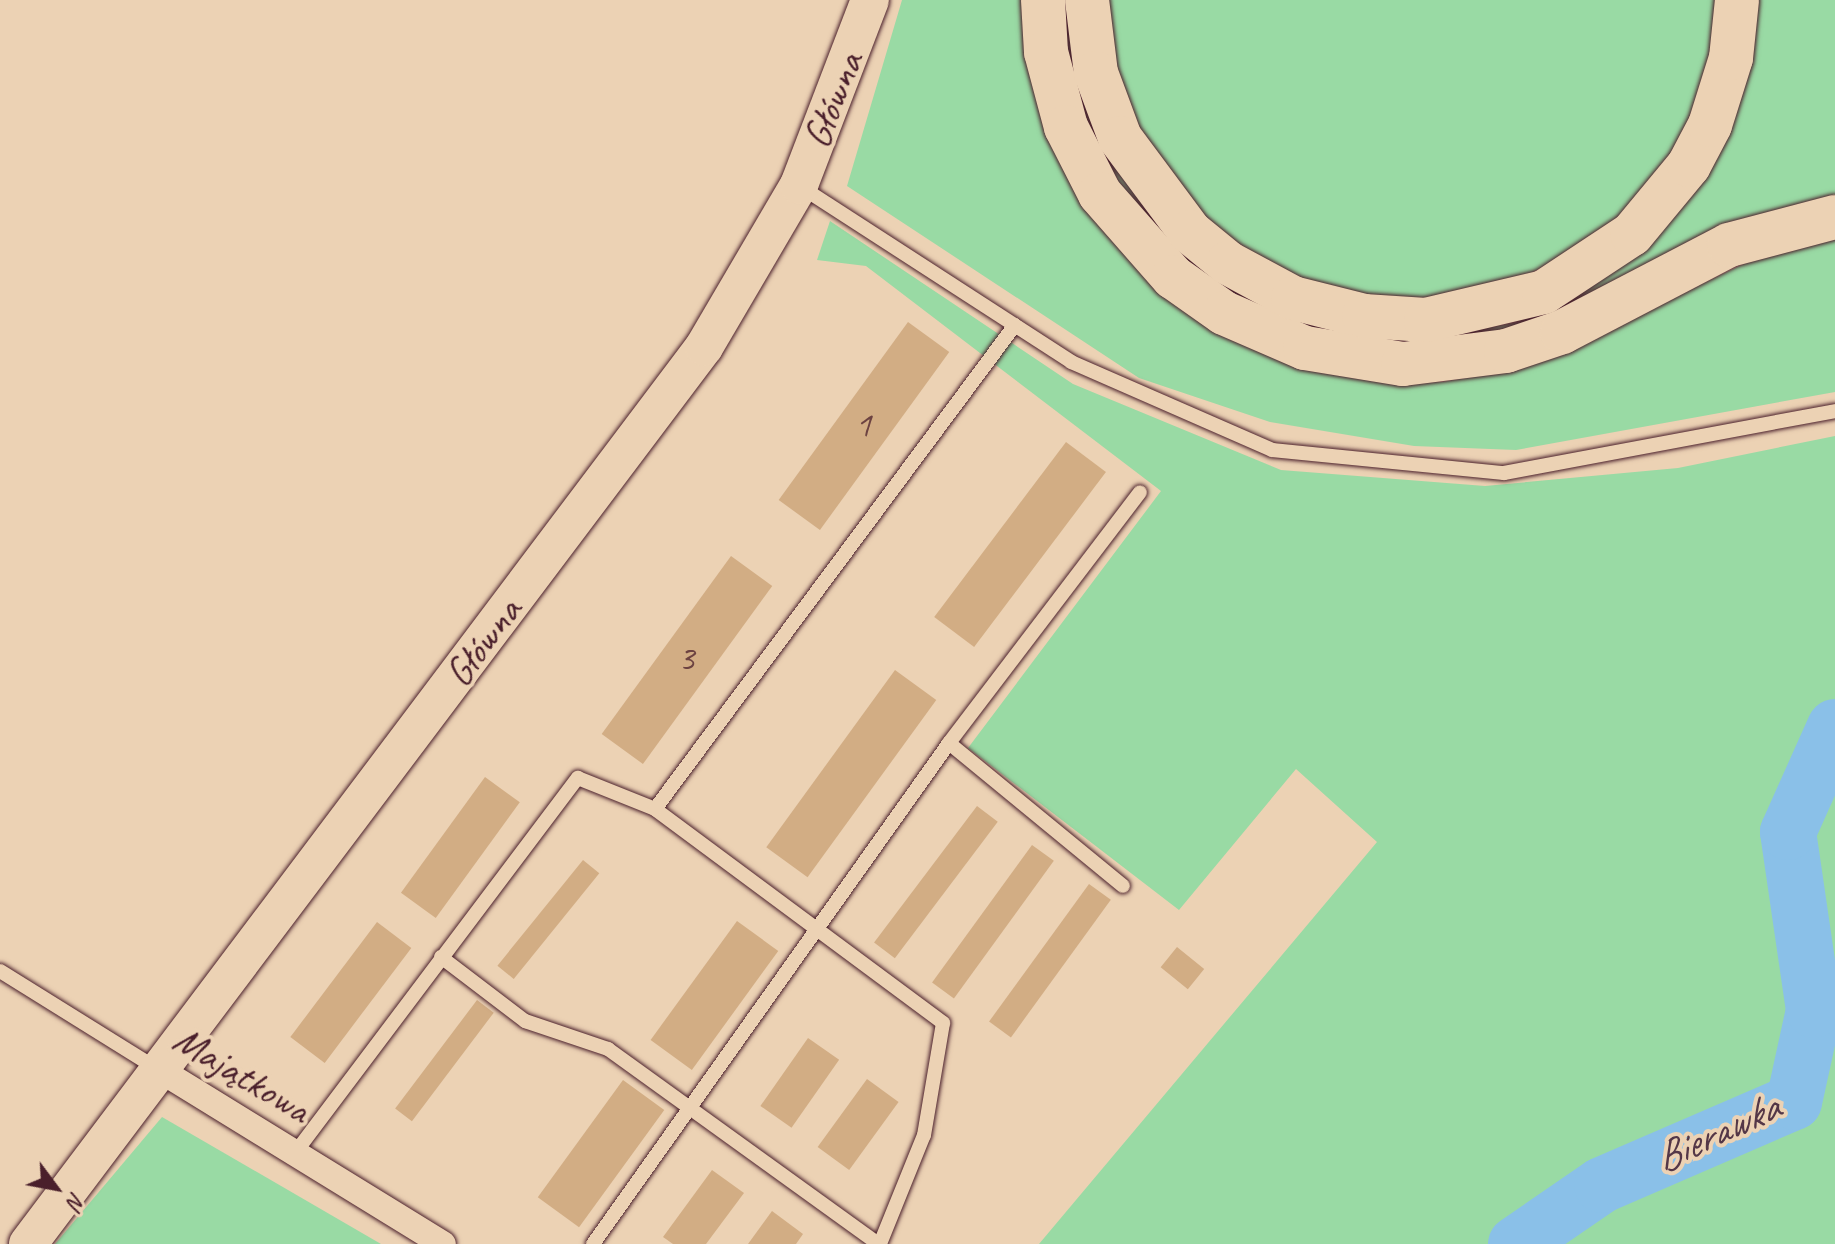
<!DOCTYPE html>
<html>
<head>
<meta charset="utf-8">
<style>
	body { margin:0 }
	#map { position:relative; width:1835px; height:1244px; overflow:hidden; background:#ecd2b4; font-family:Caveat,sans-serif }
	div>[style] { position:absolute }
	.green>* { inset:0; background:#99daa4 }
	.river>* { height:56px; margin:-28px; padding:0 28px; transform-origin:28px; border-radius:28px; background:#8ac0e8 }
	.building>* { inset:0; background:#d2ad84; transform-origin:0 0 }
	.roads { filter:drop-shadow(0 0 2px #4a1f2b) drop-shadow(0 0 2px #4a1f2b) }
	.lane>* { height:14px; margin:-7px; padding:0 7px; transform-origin:7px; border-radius:7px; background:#ecd2b4 }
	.street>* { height:26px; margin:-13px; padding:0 13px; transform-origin:13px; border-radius:13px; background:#ecd2b4 }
	.secondary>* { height:38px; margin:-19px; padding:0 19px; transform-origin:19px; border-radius:19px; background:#ecd2b4 }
	.highway>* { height:44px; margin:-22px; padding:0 22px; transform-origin:22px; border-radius:22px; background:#ecd2b4 }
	span { translate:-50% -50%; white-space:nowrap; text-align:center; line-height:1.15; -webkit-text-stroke:8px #ecd2b4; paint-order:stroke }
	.number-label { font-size:36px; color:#6c4241 }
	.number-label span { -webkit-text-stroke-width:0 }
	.street-label { font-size:40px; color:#4a1f2b }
	.water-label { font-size:42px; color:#543747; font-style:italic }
	.north { position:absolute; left:16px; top:1148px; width:80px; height:80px; -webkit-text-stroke:6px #ecd2b4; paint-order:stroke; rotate:122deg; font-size:22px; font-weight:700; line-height:32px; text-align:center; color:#4a1f2b }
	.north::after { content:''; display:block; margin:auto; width:28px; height:36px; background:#4a1f2b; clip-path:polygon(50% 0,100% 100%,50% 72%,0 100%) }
</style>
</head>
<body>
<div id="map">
	<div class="green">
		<div style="clip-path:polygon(902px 0,1025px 0,1094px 218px,1390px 383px,1443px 382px,1534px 364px,1752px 260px,1835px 238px,1835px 392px,1516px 450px,1414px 446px,1270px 422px,1139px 378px,847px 186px)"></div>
		<div style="clip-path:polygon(1060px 0,1069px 0,1109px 156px,1161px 227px,1434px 338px,1519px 322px,1632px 258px,1755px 0,1835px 0,1835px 198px,1534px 327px,1425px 347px,1316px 334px,1207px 281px,1151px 231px,1094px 147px,1070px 79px)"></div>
		<div style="clip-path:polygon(1103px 0,1718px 0,1711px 62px,1674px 156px,1604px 237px,1498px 289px,1405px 301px,1306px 284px,1209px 226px,1150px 158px,1116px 79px)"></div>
		<div style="clip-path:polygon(830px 221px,1073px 384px,1281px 470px,1485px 486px,1678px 468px,1835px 436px,1835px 709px,1820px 730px,1835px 733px,1835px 1244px,1039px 1244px,1377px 842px,1296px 769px,1179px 910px,968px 748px,1161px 491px,866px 266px,817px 260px)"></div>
		<div style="clip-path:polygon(162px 1117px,381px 1244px,55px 1244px)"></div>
	</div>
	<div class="river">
		<div style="left:1516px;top:1244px;width:104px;rotate:-34.5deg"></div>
		<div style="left:1602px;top:1185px;width:209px;rotate:-23.4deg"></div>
		<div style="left:1794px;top:1102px;width:94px;rotate:-77.7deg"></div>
		<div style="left:1814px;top:1010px;width:180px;rotate:-98.3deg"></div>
		<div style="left:1788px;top:832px;width:115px;rotate:-65.9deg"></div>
	</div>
	<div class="building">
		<div style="left:908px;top:322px;width:51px;height:220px;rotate:36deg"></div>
		<div style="left:1066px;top:442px;width:50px;height:219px;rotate:37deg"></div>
		<div style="left:731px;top:556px;width:51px;height:220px;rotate:36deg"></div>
		<div style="left:895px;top:670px;width:51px;height:219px;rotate:36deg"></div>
		<div style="left:485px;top:777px;width:43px;height:143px;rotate:36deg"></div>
		<div style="left:977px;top:806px;width:26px;height:171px;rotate:37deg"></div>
		<div style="left:1032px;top:845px;width:27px;height:170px;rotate:36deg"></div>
		<div style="left:583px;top:860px;width:21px;height:136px;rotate:39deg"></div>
		<div style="left:1089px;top:884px;width:27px;height:170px;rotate:36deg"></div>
		<div style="left:737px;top:921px;width:51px;height:147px;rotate:36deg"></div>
		<div style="left:377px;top:922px;width:43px;height:144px;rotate:37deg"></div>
		<div style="left:1177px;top:947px;width:35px;height:26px;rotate:39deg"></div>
		<div style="left:477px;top:1000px;width:21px;height:136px;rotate:37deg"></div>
		<div style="left:808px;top:1038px;width:38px;height:83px;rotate:35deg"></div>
		<div style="left:867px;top:1079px;width:39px;height:84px;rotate:36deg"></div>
		<div style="left:623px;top:1080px;width:51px;height:145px;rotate:36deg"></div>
		<div style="clip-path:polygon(712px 1170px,744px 1193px,706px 1244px,673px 1244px,663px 1237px)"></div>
		<div style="clip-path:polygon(772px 1211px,803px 1234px,796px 1244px,748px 1244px)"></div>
	</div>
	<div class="roads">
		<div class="lane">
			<div style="left:801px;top:187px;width:322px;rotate:32.9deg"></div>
			<div style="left:1071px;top:362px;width:219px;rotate:23.6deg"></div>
			<div style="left:1272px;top:450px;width:233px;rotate:5.7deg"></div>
			<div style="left:1504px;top:473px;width:337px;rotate:-10.6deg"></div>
			<div style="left:949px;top:743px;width:225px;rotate:39.4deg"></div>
			<div style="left:655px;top:809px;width:359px;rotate:36.6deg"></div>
			<div style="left:943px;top:1023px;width:114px;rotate:99.6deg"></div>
			<div style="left:924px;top:1135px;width:118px;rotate:112deg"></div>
			<div style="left:441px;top:957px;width:106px;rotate:37.3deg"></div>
			<div style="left:525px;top:1021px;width:88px;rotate:18.6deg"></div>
			<div style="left:608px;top:1049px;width:333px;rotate:35.8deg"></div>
			<div style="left:0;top:971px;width:187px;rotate:31.9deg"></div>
			<div style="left:295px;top:1153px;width:470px;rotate:-53deg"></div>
			<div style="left:578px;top:778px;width:83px;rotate:21.9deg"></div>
			<div style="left:655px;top:809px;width:603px;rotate:-53.36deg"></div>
			<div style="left:593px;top:1244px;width:615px;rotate:-54.6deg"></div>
			<div style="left:949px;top:743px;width:315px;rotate:-52.7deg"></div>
		</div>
		<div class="street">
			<div style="left:160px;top:1070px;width:332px;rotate:31.6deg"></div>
		</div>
		<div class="secondary">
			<div style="left:28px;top:1244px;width:1123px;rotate:-53deg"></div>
			<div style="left:704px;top:347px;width:188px;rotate:-59.6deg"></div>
			<div style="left:799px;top:185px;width:198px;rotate:-69deg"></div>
		</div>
		<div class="highway">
			<div style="left:1043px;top:0;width:52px;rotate:86.7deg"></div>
			<div style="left:1046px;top:52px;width:78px;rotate:75.1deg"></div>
			<div style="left:1066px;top:127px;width:75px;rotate:63.1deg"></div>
			<div style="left:1100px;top:194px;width:111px;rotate:48.7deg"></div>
			<div style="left:1173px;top:277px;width:62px;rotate:35.2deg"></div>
			<div style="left:1224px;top:313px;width:88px;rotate:23.4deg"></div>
			<div style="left:1305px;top:348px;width:99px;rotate:9.3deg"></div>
			<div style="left:1403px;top:364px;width:104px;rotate:-7.2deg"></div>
			<div style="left:1506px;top:351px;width:59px;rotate:-18.7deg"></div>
			<div style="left:1562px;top:332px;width:188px;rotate:-27.5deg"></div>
			<div style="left:1729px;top:245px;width:110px;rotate:-14.8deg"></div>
			<div style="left:1087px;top:0;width:74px;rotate:83deg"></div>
			<div style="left:1096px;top:73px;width:69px;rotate:69.7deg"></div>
			<div style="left:1120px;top:138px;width:117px;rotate:53.3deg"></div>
			<div style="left:1190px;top:232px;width:49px;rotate:39.2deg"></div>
			<div style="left:1228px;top:263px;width:74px;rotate:28.3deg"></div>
			<div style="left:1293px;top:298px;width:73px;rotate:14.2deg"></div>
			<div style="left:1364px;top:316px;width:62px;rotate:3.7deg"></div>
			<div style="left:1426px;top:320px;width:121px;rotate:-13.3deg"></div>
			<div style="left:1544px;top:292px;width:105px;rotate:-33.4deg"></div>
			<div style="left:1632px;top:234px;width:89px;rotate:-50.4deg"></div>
			<div style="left:1689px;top:165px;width:45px;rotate:-62.3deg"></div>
			<div style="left:1710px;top:125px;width:70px;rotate:-72.6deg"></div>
			<div style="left:1731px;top:58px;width:58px;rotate:-84.1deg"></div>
		</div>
	</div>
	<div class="number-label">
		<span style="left:863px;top:425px">1</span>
		<span style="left:686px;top:659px">3</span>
	</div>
	<div class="street-label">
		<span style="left:833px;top:100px;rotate:-68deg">Główna</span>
		<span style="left:483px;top:642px;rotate:-53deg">Główna</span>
		<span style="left:242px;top:1074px;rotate:31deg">Majątkowa</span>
	</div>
	<div class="water-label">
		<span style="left:1717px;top:1133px;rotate:-25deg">Bierawka</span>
	</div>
	<div class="north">N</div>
</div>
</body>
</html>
